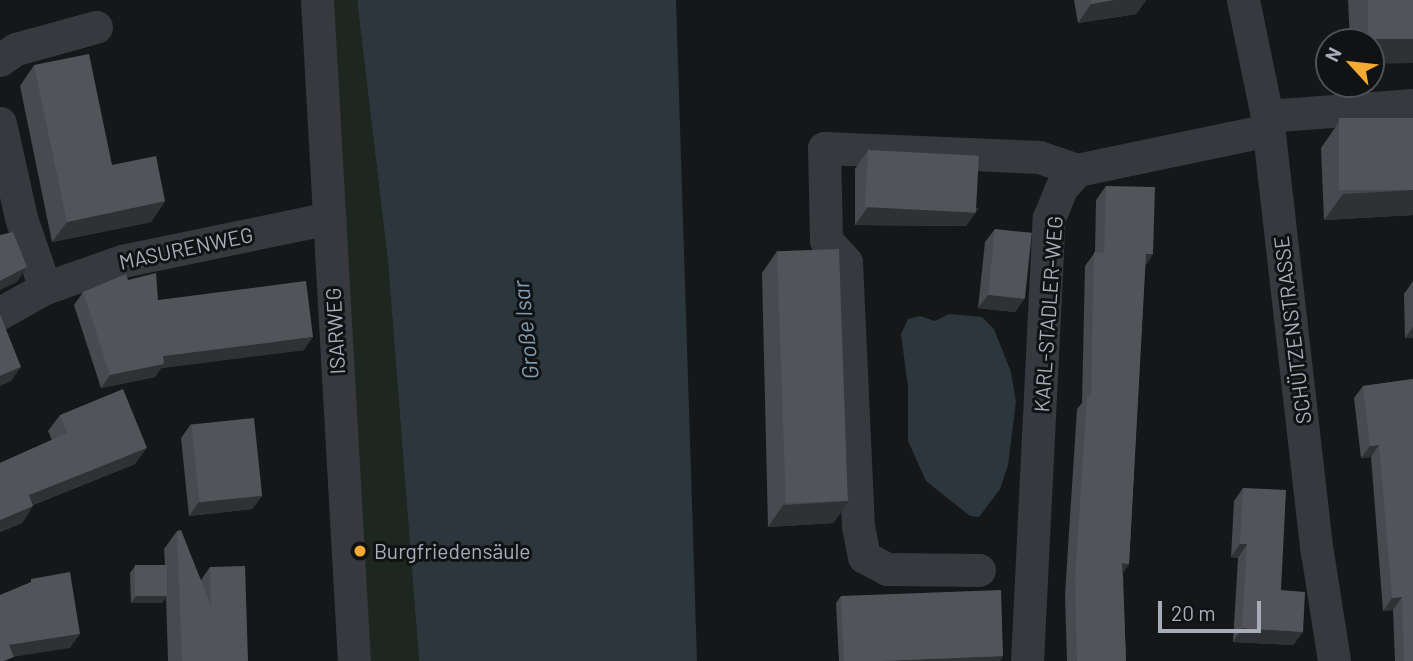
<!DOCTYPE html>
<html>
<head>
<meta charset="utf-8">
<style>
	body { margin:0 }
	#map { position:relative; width:1413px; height:661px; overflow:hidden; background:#161719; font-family:Barlow,sans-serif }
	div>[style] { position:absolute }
	.green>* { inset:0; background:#1e271f }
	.water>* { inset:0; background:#2c363d }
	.minor>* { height:33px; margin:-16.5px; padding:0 16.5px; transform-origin:16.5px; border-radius:16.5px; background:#37393e }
	.wall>* { inset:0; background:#474a4e }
	.shaded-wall>* { inset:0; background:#2f3134 }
	.building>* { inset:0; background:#52545a; transform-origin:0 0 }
	.dots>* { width:19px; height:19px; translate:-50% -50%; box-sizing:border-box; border:4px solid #111214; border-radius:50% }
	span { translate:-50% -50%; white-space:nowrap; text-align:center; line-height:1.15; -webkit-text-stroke:6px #111214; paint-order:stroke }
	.street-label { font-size:21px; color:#a8aeb9 }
	.poi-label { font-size:21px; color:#a8aeb9 }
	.left { translate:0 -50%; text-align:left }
	.water-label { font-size:23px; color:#7f9eb4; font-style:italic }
	.north { position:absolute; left:1315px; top:28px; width:70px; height:70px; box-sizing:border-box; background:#111214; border:2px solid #4d5056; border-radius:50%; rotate:297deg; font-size:19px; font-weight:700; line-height:28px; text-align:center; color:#a8aeb9 }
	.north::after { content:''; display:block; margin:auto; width:24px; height:32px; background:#f5aa32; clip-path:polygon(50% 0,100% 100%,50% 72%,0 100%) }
	.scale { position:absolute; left:1158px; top:601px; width:103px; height:32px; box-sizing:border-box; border:4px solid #a8aeb9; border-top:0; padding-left:9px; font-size:21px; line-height:24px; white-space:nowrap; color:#a8aeb9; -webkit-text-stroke:5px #111214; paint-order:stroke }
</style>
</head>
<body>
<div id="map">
	<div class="green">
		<div style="clip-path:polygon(329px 0,357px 0,388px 262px,419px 661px,367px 661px)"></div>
	</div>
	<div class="water">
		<div style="clip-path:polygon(357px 0,676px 0,697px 661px,419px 661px,388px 262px)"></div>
		<div style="clip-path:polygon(949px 314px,982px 317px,994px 329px,1011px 372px,1016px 402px,1008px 465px,1000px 489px,979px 517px,970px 516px,926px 481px,908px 441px,908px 387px,901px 334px,908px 319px,920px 316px,935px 321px)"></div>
	</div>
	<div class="minor">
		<div style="left:317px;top:0;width:662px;rotate:86.8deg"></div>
		<div style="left:1243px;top:0;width:118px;rotate:78.3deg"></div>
		<div style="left:1267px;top:116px;width:439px;rotate:83.5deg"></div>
		<div style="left:1317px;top:552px;width:110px;rotate:81.1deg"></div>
		<div style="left:0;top:60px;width:19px;rotate:-35deg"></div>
		<div style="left:16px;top:49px;width:83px;rotate:-15.4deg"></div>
		<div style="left:1267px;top:116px;width:146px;rotate:-4.3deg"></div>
		<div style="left:0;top:123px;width:97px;rotate:77.5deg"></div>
		<div style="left:21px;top:218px;width:74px;rotate:71.1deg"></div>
		<div style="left:0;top:313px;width:51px;rotate:-29.1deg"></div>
		<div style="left:45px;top:288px;width:82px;rotate:-19.3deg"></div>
		<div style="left:122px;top:261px;width:212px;rotate:-11.7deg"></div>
		<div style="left:979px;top:570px;width:92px;rotate:-179.4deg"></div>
		<div style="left:887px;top:569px;width:26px;rotate:-152deg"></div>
		<div style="left:864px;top:557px;width:31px;rotate:-101deg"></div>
		<div style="left:858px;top:527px;width:265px;rotate:-92.6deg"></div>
		<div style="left:846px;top:262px;width:30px;rotate:-132deg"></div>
		<div style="left:826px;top:240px;width:92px;rotate:-91.2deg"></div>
		<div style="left:824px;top:148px;width:215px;rotate:2.4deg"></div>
		<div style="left:1039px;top:157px;width:40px;rotate:18.9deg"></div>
		<div style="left:1027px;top:661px;width:444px;rotate:-87.2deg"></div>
		<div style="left:1049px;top:218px;width:32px;rotate:-68deg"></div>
		<div style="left:1061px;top:188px;width:24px;rotate:-48deg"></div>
		<div style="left:1077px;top:170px;width:196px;rotate:-11.8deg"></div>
	</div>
	<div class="wall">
		<div style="clip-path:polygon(1074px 0,1146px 0,1136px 14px,1078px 23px)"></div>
		<div style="clip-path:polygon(1348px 0,1413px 0,1371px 42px,1350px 42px)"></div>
		<div style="clip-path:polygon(34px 65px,112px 165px,165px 201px,151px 222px,52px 242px,20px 86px)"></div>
		<div style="clip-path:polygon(1413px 118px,1413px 215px,1324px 220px,1321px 148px,1339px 122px)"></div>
		<div style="clip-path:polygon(868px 150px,966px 226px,855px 225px,855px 169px)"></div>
		<div style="clip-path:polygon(1106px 186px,1153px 254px,1145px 266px,1129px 564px,1123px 573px,1126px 661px,1067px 661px,1065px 594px,1077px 409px,1082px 403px,1085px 266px,1095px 252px,1096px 200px)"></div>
		<div style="clip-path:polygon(995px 229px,1024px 299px,1015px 312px,978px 308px,985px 242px)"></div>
		<div style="clip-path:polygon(777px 251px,849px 501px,833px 523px,768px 527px,762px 273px)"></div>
		<div style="clip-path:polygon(128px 280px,158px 300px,304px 350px,161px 368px,155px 377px,101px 388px,74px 305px,83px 292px)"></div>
		<div style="clip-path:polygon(1413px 281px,1413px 338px,1405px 338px,1404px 294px)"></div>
		<div style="clip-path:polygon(1413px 379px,1413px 661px,1395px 661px,1393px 610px,1383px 611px,1371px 457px,1361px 458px,1354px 398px,1363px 386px)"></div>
		<div style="clip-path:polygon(60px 415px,135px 464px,33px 505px,22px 523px,0 532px,0 463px,52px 440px,48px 431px)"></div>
		<div style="clip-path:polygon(191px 424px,262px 496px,252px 509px,189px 516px,181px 438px)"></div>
		<div style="clip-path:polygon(1243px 488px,1281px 590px,1303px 632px,1293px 645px,1233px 642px,1238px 558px,1231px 557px,1234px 501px)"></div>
		<div style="clip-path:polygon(177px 531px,201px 580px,210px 567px,248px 661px,168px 661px,166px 597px,162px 603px,131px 603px,130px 573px,135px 566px,165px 565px,164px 549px)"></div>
		<div style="clip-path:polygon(841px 596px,1003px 656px,1000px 661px,839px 661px,836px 603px)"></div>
	</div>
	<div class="shaded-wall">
		<div style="clip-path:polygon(1114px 0,1146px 0,1136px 14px,1078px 23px,1091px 4px)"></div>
		<div style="clip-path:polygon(1413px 37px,1413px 63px,1371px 64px,1371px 42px,1367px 42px,1369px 39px)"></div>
		<div style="clip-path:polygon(1413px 190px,1413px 215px,1324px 220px,1343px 194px)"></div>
		<div style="clip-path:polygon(165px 201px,151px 222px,52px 242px,67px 222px)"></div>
		<div style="clip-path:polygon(868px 207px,979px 208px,966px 226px,855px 225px)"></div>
		<div style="clip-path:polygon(1146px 254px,1153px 254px,1144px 267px)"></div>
		<div style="clip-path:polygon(27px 267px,17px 282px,0 290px,0 281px)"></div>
		<div style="clip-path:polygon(988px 295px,1024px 299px,1015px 312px,978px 308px)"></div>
		<div style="clip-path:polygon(1413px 327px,1413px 338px,1405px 338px)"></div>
		<div style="clip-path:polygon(313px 337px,304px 350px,161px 368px,155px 377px,101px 388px,110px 375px,163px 356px)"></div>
		<div style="clip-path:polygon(21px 367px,11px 381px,0 386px,0 376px)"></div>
		<div style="clip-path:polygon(1379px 445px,1371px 457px,1361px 458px,1370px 446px)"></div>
		<div style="clip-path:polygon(147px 448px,135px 464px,17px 511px,29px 495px)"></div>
		<div style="clip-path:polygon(262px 496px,252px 509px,189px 516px,199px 502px)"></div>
		<div style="clip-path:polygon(849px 501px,833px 523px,768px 527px,783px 505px)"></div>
		<div style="clip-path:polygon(33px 506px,22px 523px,0 532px,0 520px)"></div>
		<div style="clip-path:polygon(1240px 544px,1247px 544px,1238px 558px,1231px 557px)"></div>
		<div style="clip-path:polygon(1122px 563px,1129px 564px,1120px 577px)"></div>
		<div style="clip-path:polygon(136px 596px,167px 596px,162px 603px,131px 603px)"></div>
		<div style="clip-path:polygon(1402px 597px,1393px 610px,1383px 611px,1392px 598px)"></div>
		<div style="clip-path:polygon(1242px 628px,1303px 632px,1293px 645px,1233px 642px)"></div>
		<div style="clip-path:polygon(80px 634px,70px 648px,0 659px,9px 645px)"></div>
		<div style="clip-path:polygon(1003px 656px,1000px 661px,881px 661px)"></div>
	</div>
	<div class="building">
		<div style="clip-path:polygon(1091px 0,1114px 0,1091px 4px)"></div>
		<div style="left:1368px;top:0;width:45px;height:39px"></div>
		<div style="clip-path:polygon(89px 54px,112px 165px,156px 156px,165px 201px,67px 222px,34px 65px)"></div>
		<div style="left:1413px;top:118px;width:72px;height:74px;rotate:90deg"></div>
		<div style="left:868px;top:150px;width:111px;height:57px;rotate:3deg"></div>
		<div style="clip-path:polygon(1106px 186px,1155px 187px,1153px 254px,1146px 254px,1129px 564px,1122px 563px,1126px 661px,1077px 661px,1075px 580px,1087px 396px,1091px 396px,1094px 252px,1104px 253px)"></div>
		<div style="left:995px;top:229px;width:37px;height:66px;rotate:6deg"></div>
		<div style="clip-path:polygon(13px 232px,27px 267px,0 281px,0 235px)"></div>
		<div style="left:839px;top:249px;width:252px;height:62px;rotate:88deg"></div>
		<div style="clip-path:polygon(156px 273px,158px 300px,306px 281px,313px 337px,163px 356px,164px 364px,110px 375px,83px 292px,126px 274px,128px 280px)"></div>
		<div style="clip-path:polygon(0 314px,21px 367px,0 376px)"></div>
		<div style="clip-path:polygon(1413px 379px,1413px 661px,1404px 661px,1402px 597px,1392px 598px,1379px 445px,1370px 446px,1363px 386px)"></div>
		<div style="clip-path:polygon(123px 389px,147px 448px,29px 495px,33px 506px,0 520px,0 463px,67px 433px,60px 415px)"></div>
		<div style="left:254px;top:418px;width:78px;height:63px;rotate:84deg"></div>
		<div style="clip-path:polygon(1243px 488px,1286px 490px,1281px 590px,1305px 592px,1303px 632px,1242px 628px,1247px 544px,1240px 544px)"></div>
		<div style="clip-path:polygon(181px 530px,211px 606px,210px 567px,245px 566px,248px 661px,182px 661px,177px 531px)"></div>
		<div style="left:167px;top:565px;width:31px;height:32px;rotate:90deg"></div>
		<div style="clip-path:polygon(70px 572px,80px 634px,9px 645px,14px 657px,4px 661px,0 661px,0 595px,31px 582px,31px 579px)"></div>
		<div style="clip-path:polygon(1001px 590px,1003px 656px,881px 661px,844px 661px,841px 596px)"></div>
	</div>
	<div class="dots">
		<div style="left:360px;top:551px;background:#f5aa32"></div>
	</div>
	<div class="street-label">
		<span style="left:186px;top:248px;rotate:-12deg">MASURENWEG</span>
		<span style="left:1048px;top:314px;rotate:-86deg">KARL-STADLER-WEG</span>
		<span style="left:1292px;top:330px;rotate:-97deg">SCHÜTZENSTRASSE</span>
		<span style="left:335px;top:331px;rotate:-93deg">ISARWEG</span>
	</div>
	<div class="poi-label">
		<span class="left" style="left:374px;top:551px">Burgfriedensäule</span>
	</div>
	<div class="water-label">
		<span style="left:525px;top:330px;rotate:-96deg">Große Isar</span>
	</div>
	<div class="north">N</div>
	<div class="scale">20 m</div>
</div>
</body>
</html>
